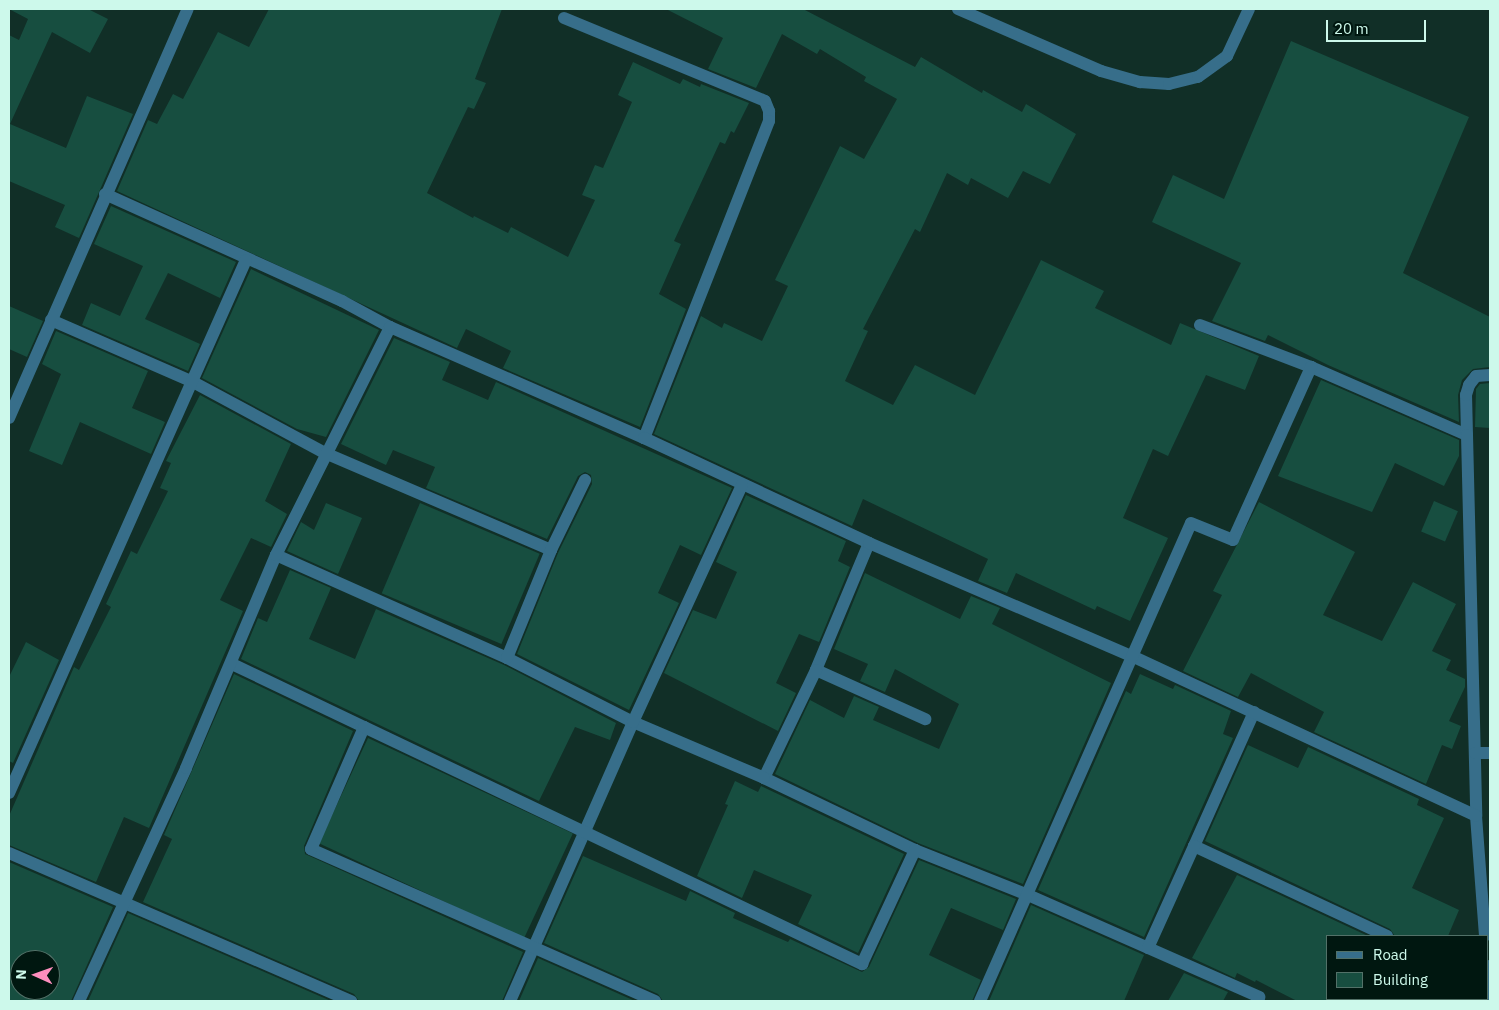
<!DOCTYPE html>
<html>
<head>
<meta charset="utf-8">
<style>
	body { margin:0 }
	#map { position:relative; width:1499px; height:1010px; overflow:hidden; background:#112f27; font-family:"IBM Plex Sans",sans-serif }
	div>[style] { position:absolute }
	.building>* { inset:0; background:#174e40; transform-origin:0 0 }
	.lane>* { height:12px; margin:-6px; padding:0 6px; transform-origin:6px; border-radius:6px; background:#376e8a }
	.street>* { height:12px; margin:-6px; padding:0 6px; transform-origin:6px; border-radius:6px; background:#376e8a }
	span { translate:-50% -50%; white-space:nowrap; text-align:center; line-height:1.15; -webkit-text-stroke:4px #001710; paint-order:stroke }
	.frame { position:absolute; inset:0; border:10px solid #cdf9eb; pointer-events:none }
	.legend { position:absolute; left:1326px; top:935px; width:162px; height:65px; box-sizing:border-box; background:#001710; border:1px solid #527168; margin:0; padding:6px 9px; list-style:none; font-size:15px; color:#cdf9eb }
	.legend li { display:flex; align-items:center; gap:10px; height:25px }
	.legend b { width:25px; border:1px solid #527168 }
	.north { position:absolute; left:10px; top:950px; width:50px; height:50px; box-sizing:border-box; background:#001710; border:1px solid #527168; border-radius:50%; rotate:272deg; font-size:14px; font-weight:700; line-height:20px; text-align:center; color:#cdf9eb }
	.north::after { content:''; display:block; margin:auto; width:18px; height:22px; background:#fd8ebe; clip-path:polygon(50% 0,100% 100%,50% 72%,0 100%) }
	.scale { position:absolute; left:1326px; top:20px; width:100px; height:22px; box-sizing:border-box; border:2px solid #cdf9eb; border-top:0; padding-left:6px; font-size:15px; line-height:18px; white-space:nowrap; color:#cdf9eb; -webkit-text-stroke:4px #001710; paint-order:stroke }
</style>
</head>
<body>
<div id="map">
	<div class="building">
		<div style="clip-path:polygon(9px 9px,88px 9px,108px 19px,90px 53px,52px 32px,10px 124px,66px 148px,87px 96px,133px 114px,79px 238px,55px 227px,65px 205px,9px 181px,9px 35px,19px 40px,28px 19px)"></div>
		<div style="clip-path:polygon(269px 9px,502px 9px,475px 79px,486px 83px,474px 109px,468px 107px,427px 193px,473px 218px,474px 216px,508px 233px,511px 227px,568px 257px,595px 200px,582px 195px,595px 165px,603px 168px,632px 102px,618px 95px,633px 62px,680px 84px,683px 79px,700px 87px,701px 84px,749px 103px,734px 133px,731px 131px,725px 144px,720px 142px,674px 241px,681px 244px,659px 294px,686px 309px,640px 427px,503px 368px,511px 351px,466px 329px,457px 348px,117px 191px,148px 120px,157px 124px,173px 94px,183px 99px,218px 32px,249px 47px)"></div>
		<div style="clip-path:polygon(666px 9px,803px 9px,915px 67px,921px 57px,982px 93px,983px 90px,1022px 112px,1026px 104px,1076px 134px,1050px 184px,1023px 171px,1008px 198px,971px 178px,968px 185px,947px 173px,920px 232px,915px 229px,863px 329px,868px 331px,845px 381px,893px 405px,915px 365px,975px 395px,1041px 260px,1104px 291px,1095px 308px,1171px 345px,1180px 323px,1259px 356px,1245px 390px,1206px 375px,1168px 456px,1153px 449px,1123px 518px,1168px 538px,1130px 621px,1097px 606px,1095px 610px,1016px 573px,1007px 593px,978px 581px,988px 559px,863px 499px,852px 526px,654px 434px,701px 316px,722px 328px,724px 323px,762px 341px,788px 286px,775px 280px,840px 146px,864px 159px,897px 99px,864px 81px,866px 77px,820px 49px,817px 54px,782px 34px,756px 88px,708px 69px,723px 38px)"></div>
		<div style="clip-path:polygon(1291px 41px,1469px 117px,1403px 273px,1490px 317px,1490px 367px,1473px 369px,1462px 380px,1458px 395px,1459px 422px,1328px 365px,1268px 335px,1265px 341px,1212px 321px,1241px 263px,1152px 222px,1173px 175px,1224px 199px)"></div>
		<div style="clip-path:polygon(111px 206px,236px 262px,220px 298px,168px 273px,145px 319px,200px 344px,188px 371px,82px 325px,91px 303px,120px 316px,143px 266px,94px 244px)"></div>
		<div style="clip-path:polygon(251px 269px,379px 330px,326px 437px,297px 429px,202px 378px)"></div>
		<div style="clip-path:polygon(9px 306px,43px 321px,27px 357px,9px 349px)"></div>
		<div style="clip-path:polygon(56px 331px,148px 371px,132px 408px,165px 422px,151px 454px,80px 422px,62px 465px,29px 451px,61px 374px,42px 364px)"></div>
		<div style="clip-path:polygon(394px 338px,450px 362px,442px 380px,488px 400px,496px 382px,732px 488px,701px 555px,680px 545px,658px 593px,679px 603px,629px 710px,517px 654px,558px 553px,592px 484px,591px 475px,585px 472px,578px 476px,547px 539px,426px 488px,435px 467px,393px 450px,386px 465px,341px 444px)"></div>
		<div style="clip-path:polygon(1321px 380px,1459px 440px,1459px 456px,1444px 486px,1395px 463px,1372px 512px,1278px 476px)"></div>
		<div style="clip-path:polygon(1490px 383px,1490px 428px,1475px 427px,1476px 389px,1480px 384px)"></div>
		<div style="clip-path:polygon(200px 395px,291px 444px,265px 501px,287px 514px,271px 547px,251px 538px,220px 600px,243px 611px,149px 828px,124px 817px,96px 882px,9px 845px,9px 816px,74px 667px,79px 670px,111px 607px,106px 604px,131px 551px,137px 554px,168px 491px,160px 488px,171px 463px,166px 461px)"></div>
		<div style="clip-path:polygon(746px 495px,846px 541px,838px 561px,850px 567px,819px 642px,799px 634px,776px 683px,796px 693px,778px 731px,664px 673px,693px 610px,716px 619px,737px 572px,716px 562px)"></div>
		<div style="left:1434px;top:501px;width:26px;height:33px;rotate:23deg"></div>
		<div style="clip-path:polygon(1259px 502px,1355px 552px,1323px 615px,1382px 641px,1413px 582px,1456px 604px,1432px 651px,1451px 660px,1446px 670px,1465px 679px,1465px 687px,1449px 721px,1461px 726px,1452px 749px,1442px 745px,1426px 784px,1314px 732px,1324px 712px,1251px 673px,1238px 697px,1183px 671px,1222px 595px,1213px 591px)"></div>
		<div style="clip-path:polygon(326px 503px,362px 518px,338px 574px,287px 551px,301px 522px,314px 530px)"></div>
		<div style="left:420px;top:503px;width:130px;height:98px;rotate:23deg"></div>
		<div style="clip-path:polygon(290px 570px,331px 588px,309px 639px,355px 659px,376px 609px,504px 665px,616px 723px,610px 740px,575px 727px,539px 801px,241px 659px,258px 618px,267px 622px)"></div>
		<div style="clip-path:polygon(865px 573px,960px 619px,971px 596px,1000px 608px,992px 624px,1111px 683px,1023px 884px,918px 843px,775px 774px,810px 700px,844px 718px,854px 696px,879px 707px,873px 720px,939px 749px,959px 704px,895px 669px,885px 692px,860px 681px,868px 664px,834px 649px)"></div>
		<div style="clip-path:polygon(26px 642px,59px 660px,13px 763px,9px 761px,9px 677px)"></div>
		<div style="clip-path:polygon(234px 674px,353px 731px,304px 846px,305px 854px,523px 952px,502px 1001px,359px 1001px,354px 994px,143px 902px,172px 839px,164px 835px)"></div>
		<div style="clip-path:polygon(1140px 674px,1173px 689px,1175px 685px,1231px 711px,1223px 734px,1233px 738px,1144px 937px,1038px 890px,1126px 691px,1131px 694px)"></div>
		<div style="left:368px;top:738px;width:226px;height:116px;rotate:25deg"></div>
		<div style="clip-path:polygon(1248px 745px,1298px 768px,1308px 747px,1419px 799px,1417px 805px,1444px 818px,1412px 888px,1459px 910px,1448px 936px,1395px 936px,1390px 929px,1205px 841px)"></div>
		<div style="clip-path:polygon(735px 781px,758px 792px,761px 786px,904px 854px,858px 953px,798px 924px,812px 895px,754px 870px,742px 898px,697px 876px,728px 805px,725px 804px)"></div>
		<div style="clip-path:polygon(583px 856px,686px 901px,690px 891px,735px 913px,733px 918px,788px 942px,790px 939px,862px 972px,869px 967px,919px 860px,1016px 899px,1003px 930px,951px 908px,929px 955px,981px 980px,972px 1001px,663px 1001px,658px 994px,544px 943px)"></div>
		<div style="clip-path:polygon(evenodd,9px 862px,113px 907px,71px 1001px,9px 1001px,9px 862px,20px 960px,50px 960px,50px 990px,20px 990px,20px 960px)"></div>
		<div style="clip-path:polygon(1237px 875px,1368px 936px,1328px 936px,1328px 1001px,1297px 1001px,1256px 980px,1255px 982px,1237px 973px,1235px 978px,1192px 958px)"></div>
		<div style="clip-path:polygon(1031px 905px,1144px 955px,1124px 1001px,989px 1001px)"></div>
		<div style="clip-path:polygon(128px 913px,331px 1001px,88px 1001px)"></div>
		<div style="clip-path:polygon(538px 958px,635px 1001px,519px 1001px)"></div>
		<div style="clip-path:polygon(1184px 973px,1228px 992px,1223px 1001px,1168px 1001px)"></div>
	</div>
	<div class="lane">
		<div style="left:816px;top:670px;width:120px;rotate:24.2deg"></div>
	</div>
	<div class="street">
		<div style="left:958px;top:9px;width:156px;rotate:23.4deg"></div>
		<div style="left:1101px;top:71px;width:41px;rotate:15.8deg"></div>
		<div style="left:1140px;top:82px;width:29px;rotate:4deg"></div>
		<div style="left:1169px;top:84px;width:30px;rotate:-14deg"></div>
		<div style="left:1198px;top:77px;width:36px;rotate:-36deg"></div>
		<div style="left:1227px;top:56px;width:52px;rotate:-64.9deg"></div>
		<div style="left:564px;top:18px;width:217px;rotate:22.4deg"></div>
		<div style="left:765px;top:101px;width:11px;rotate:68deg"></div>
		<div style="left:769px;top:111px;width:10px;rotate:90deg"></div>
		<div style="left:769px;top:121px;width:341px;rotate:111.5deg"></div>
		<div style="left:105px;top:194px;width:260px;rotate:24.3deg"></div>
		<div style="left:342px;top:301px;width:55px;rotate:28.4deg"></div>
		<div style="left:51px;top:320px;width:155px;rotate:23.6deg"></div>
		<div style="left:193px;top:382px;width:150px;rotate:28.3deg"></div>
		<div style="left:325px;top:453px;width:246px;rotate:23.2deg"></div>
		<div style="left:1200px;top:325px;width:119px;rotate:20.7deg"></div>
		<div style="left:1311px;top:367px;width:170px;rotate:23.6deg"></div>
		<div style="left:1467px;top:435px;width:40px;rotate:-91.4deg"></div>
		<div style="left:1466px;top:395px;width:10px;rotate:-73deg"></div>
		<div style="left:1469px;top:385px;width:11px;rotate:-52deg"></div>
		<div style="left:1476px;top:376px;width:14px;rotate:-4deg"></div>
		<div style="left:9px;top:418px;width:446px;rotate:-66.4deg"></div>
		<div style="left:1467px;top:435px;width:381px;rotate:88.6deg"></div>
		<div style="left:1476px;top:816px;width:120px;rotate:85.7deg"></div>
		<div style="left:869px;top:543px;width:138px;rotate:112.7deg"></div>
		<div style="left:816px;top:670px;width:120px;rotate:115.7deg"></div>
		<div style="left:764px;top:778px;width:167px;rotate:25.5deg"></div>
		<div style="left:915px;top:850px;width:122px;rotate:21.7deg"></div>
		<div style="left:1028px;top:895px;width:253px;rotate:23.8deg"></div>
		<div style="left:276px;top:555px;width:253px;rotate:24deg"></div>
		<div style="left:507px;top:658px;width:141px;rotate:26.9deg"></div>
		<div style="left:633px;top:722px;width:142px;rotate:23.1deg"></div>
		<div style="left:507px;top:658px;width:117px;rotate:-67.8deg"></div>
		<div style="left:551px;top:550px;width:78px;rotate:-64.1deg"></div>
		<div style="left:232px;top:664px;width:146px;rotate:25.5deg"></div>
		<div style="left:1254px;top:712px;width:147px;rotate:114.1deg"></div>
		<div style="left:1194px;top:846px;width:213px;rotate:25deg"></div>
		<div style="left:1475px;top:753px;width:15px"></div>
		<div style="left:9px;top:793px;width:583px;rotate:-66.03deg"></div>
		<div style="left:9px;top:853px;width:373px;rotate:23.4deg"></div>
		<div style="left:1148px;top:948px;width:112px;rotate:-65.7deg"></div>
		<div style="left:1488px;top:966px;width:35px;rotate:87deg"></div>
		<div style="left:79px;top:1001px;width:256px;rotate:-65.3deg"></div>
		<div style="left:186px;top:768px;width:231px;rotate:-67.1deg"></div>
		<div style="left:276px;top:555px;width:255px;rotate:-63.4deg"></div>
		<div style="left:390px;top:327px;width:277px;rotate:23.6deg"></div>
		<div style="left:644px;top:438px;width:248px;rotate:25deg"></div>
		<div style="left:869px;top:543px;width:288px;rotate:23.3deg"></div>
		<div style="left:1134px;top:657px;width:377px;rotate:24.9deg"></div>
		<div style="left:510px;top:1001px;width:305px;rotate:-66.2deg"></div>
		<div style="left:633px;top:722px;width:261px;rotate:-65.3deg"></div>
		<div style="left:655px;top:1001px;width:376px;rotate:-156.2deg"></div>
		<div style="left:311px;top:849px;width:133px;rotate:-66.5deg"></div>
		<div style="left:364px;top:727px;width:552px;rotate:25.45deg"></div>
		<div style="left:862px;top:964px;width:126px;rotate:-65.1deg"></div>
		<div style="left:980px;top:1001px;width:522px;rotate:-66.18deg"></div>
		<div style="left:1191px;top:523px;width:45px;rotate:22deg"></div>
		<div style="left:1233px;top:540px;width:190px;rotate:-65.7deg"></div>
	</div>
	<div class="frame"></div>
	<ul class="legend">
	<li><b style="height:6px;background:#376e8a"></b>Road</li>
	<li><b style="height:14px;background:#174e40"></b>Building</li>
	</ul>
	<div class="north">N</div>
	<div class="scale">20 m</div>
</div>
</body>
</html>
